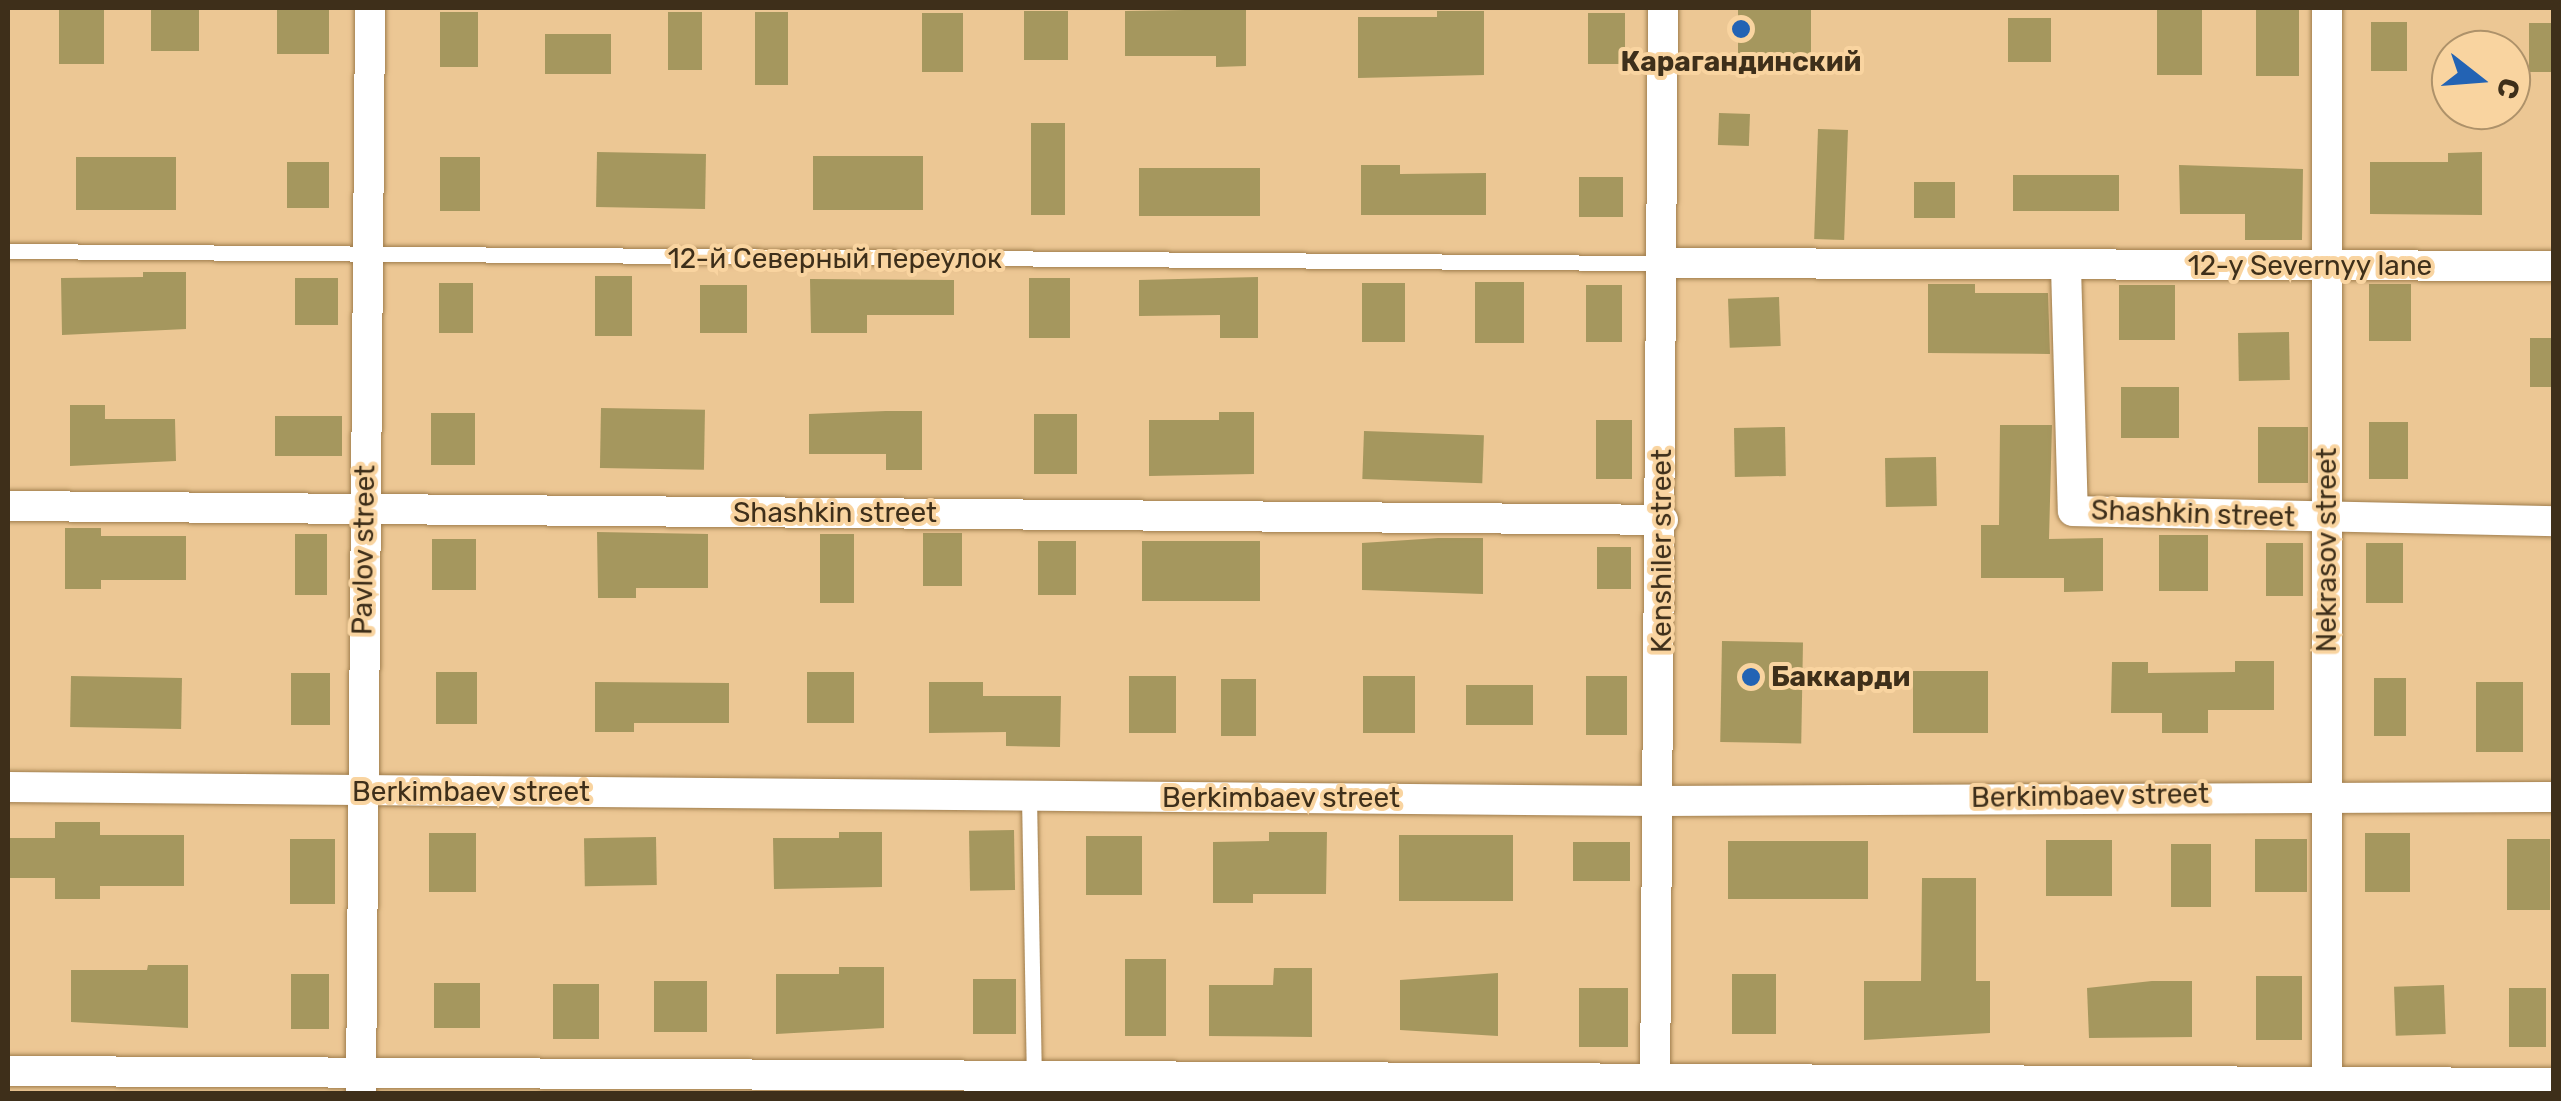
<!DOCTYPE html>
<html>
<head>
<meta charset="utf-8">
<style>
	body { margin:0 }
	#map { position:relative; width:2561px; height:1101px; overflow:hidden; background:#ecc794; font-family:Rubik,sans-serif }
	div>[style] { position:absolute }
	.building>* { inset:0; background:#a5975e; transform-origin:0 0 }
	.roads { filter:drop-shadow(0 0 2px #9f7d4c) drop-shadow(0 0 2px #9f7d4c) }
	.service>* { height:15px; margin:-7.5px; padding:0 7.5px; transform-origin:7.5px; border-radius:7.5px; background:#fff }
	.minor>* { height:30px; margin:-15px; padding:0 15px; transform-origin:15px; border-radius:15px; background:#fff }
	.dots>* { width:28px; height:28px; translate:-50% -50%; box-sizing:border-box; border:5px solid #f9d4a0; border-radius:50% }
	span { translate:-50% -50%; white-space:nowrap; text-align:center; line-height:1.15; -webkit-text-stroke:8px #f9d4a0; paint-order:stroke }
	.poi-label { font-size:28px; color:#3e2f1a; font-weight:700 }
	.left { translate:0 -50%; text-align:left }
	.street-label { font-size:28px; color:#3e2f1a }
	.frame { position:absolute; inset:0; border:10px solid #3e2f1a; pointer-events:none }
	.north { position:absolute; left:2431px; top:30px; width:100px; height:100px; box-sizing:border-box; background:#f9d4a0; border:2px solid #ae926a; border-radius:50%; rotate:107deg; font-size:28px; font-weight:700; line-height:40px; text-align:center; color:#3e2f1a }
	.north::after { content:''; display:block; margin:auto; width:35px; height:45px; background:#2363b4; clip-path:polygon(50% 0,100% 100%,50% 72%,0 100%) }
</style>
</head>
<body>
<div id="map">
	<div class="building">
		<div style="left:59px;top:8px;width:45px;height:56px"></div>
		<div style="left:151px;top:8px;width:48px;height:43px"></div>
		<div style="left:1738px;top:8px;width:73px;height:48px"></div>
		<div style="left:2157px;top:8px;width:45px;height:67px"></div>
		<div style="left:329px;top:9px;width:45px;height:52px;rotate:90deg"></div>
		<div style="clip-path:polygon(1246px 9px,1246px 66px,1216px 67px,1216px 56px,1125px 56px,1125px 11px)"></div>
		<div style="left:2299px;top:10px;width:66px;height:43px;rotate:90deg"></div>
		<div style="left:1024px;top:11px;width:44px;height:49px"></div>
		<div style="clip-path:polygon(1437px 11px,1484px 11px,1484px 75px,1358px 78px,1358px 17px,1437px 17px)"></div>
		<div style="left:440px;top:12px;width:38px;height:55px"></div>
		<div style="left:668px;top:12px;width:34px;height:58px"></div>
		<div style="left:755px;top:12px;width:33px;height:73px"></div>
		<div style="left:922px;top:13px;width:41px;height:59px"></div>
		<div style="left:1588px;top:13px;width:37px;height:51px"></div>
		<div style="left:2008px;top:18px;width:43px;height:44px"></div>
		<div style="left:2407px;top:22px;width:49px;height:36px;rotate:90deg"></div>
		<div style="left:2529px;top:23px;width:25px;height:49px"></div>
		<div style="left:545px;top:34px;width:66px;height:40px"></div>
		<div style="left:1719px;top:113px;width:31px;height:32px;rotate:2deg"></div>
		<div style="left:1031px;top:123px;width:34px;height:92px"></div>
		<div style="left:1818px;top:129px;width:30px;height:110px;rotate:2deg"></div>
		<div style="clip-path:polygon(2482px 152px,2482px 215px,2370px 214px,2370px 162px,2448px 162px,2448px 153px)"></div>
		<div style="left:706px;top:154px;width:55px;height:109px;rotate:91deg"></div>
		<div style="left:923px;top:156px;width:54px;height:110px;rotate:90deg"></div>
		<div style="left:176px;top:157px;width:53px;height:100px;rotate:90deg"></div>
		<div style="left:440px;top:157px;width:40px;height:54px"></div>
		<div style="left:287px;top:162px;width:42px;height:46px"></div>
		<div style="clip-path:polygon(1361px 165px,1400px 165px,1400px 174px,1486px 173px,1486px 215px,1361px 215px)"></div>
		<div style="clip-path:polygon(2179px 165px,2303px 169px,2302px 240px,2245px 240px,2245px 214px,2180px 214px)"></div>
		<div style="left:1139px;top:168px;width:121px;height:48px"></div>
		<div style="left:2119px;top:175px;width:36px;height:106px;rotate:90deg"></div>
		<div style="left:1579px;top:177px;width:44px;height:40px"></div>
		<div style="left:1914px;top:182px;width:41px;height:36px"></div>
		<div style="clip-path:polygon(143px 272px,186px 272px,186px 329px,62px 335px,61px 278px,143px 277px)"></div>
		<div style="left:595px;top:276px;width:37px;height:60px"></div>
		<div style="clip-path:polygon(1258px 277px,1258px 338px,1220px 338px,1220px 315px,1139px 316px,1139px 280px)"></div>
		<div style="left:295px;top:278px;width:43px;height:47px"></div>
		<div style="left:1070px;top:278px;width:60px;height:41px;rotate:90deg"></div>
		<div style="clip-path:polygon(810px 279px,954px 280px,954px 315px,867px 315px,867px 333px,811px 333px)"></div>
		<div style="left:1475px;top:282px;width:49px;height:61px"></div>
		<div style="left:439px;top:283px;width:34px;height:50px"></div>
		<div style="left:1405px;top:283px;width:59px;height:43px;rotate:90deg"></div>
		<div style="clip-path:polygon(1928px 284px,1975px 284px,1975px 293px,2048px 293px,2050px 354px,1928px 353px)"></div>
		<div style="left:2369px;top:284px;width:42px;height:57px"></div>
		<div style="left:700px;top:285px;width:47px;height:48px"></div>
		<div style="left:1586px;top:285px;width:36px;height:57px"></div>
		<div style="left:2119px;top:285px;width:56px;height:55px"></div>
		<div style="left:1779px;top:297px;width:49px;height:51px;rotate:88deg"></div>
		<div style="left:2289px;top:332px;width:48px;height:51px;rotate:89deg"></div>
		<div style="left:2530px;top:338px;width:24px;height:49px"></div>
		<div style="left:2121px;top:387px;width:58px;height:51px"></div>
		<div style="clip-path:polygon(70px 405px,105px 405px,105px 419px,175px 419px,176px 461px,70px 466px)"></div>
		<div style="left:601px;top:408px;width:104px;height:60px;rotate:1deg"></div>
		<div style="clip-path:polygon(886px 411px,922px 411px,922px 470px,886px 470px,886px 454px,809px 454px,809px 414px)"></div>
		<div style="clip-path:polygon(1219px 412px,1254px 412px,1254px 474px,1149px 476px,1149px 420px,1219px 420px)"></div>
		<div style="left:431px;top:413px;width:44px;height:52px"></div>
		<div style="left:1034px;top:414px;width:43px;height:60px"></div>
		<div style="left:275px;top:416px;width:67px;height:40px"></div>
		<div style="left:1596px;top:420px;width:36px;height:59px"></div>
		<div style="left:2369px;top:422px;width:39px;height:57px"></div>
		<div style="clip-path:polygon(2000px 425px,2052px 425px,2049px 539px,2103px 538px,2103px 591px,2064px 592px,2064px 578px,1981px 578px,1981px 525px,1999px 525px)"></div>
		<div style="left:1785px;top:427px;width:49px;height:51px;rotate:89deg"></div>
		<div style="left:2258px;top:427px;width:50px;height:56px"></div>
		<div style="left:1364px;top:431px;width:120px;height:48px;rotate:2deg"></div>
		<div style="left:1936px;top:457px;width:49px;height:51px;rotate:89deg"></div>
		<div style="clip-path:polygon(65px 528px,101px 528px,101px 536px,186px 536px,186px 580px,101px 580px,101px 589px,65px 589px)"></div>
		<div style="clip-path:polygon(597px 532px,708px 534px,708px 588px,636px 588px,636px 598px,598px 598px)"></div>
		<div style="left:923px;top:533px;width:39px;height:53px"></div>
		<div style="left:327px;top:534px;width:61px;height:32px;rotate:90deg"></div>
		<div style="left:820px;top:534px;width:34px;height:69px"></div>
		<div style="left:2159px;top:535px;width:49px;height:56px"></div>
		<div style="clip-path:polygon(1438px 538px,1483px 538px,1483px 594px,1362px 590px,1362px 543px)"></div>
		<div style="left:432px;top:539px;width:44px;height:51px"></div>
		<div style="left:1038px;top:541px;width:38px;height:54px"></div>
		<div style="left:1260px;top:541px;width:60px;height:118px;rotate:90deg"></div>
		<div style="left:2303px;top:543px;width:53px;height:37px;rotate:90deg"></div>
		<div style="left:2366px;top:543px;width:37px;height:60px"></div>
		<div style="left:1597px;top:547px;width:34px;height:42px"></div>
		<div style="left:1722px;top:641px;width:81px;height:101px;rotate:1deg"></div>
		<div style="clip-path:polygon(2235px 661px,2274px 661px,2274px 710px,2208px 710px,2208px 733px,2162px 733px,2162px 713px,2111px 713px,2112px 662px,2148px 662px,2148px 673px,2235px 672px)"></div>
		<div style="left:1913px;top:671px;width:75px;height:62px"></div>
		<div style="left:436px;top:672px;width:41px;height:52px"></div>
		<div style="left:807px;top:672px;width:47px;height:51px"></div>
		<div style="left:291px;top:673px;width:39px;height:52px"></div>
		<div style="left:71px;top:676px;width:111px;height:51px;rotate:1deg"></div>
		<div style="left:1129px;top:676px;width:47px;height:57px"></div>
		<div style="left:1415px;top:676px;width:57px;height:52px;rotate:90deg"></div>
		<div style="left:1586px;top:676px;width:41px;height:59px"></div>
		<div style="left:2374px;top:678px;width:32px;height:58px"></div>
		<div style="left:1221px;top:679px;width:35px;height:57px"></div>
		<div style="clip-path:polygon(595px 682px,729px 683px,729px 723px,634px 723px,634px 732px,595px 732px)"></div>
		<div style="clip-path:polygon(929px 682px,983px 682px,983px 696px,1061px 696px,1060px 747px,1006px 746px,1006px 732px,929px 733px)"></div>
		<div style="left:2476px;top:682px;width:47px;height:70px"></div>
		<div style="left:1466px;top:685px;width:67px;height:40px"></div>
		<div style="clip-path:polygon(55px 822px,100px 822px,100px 835px,184px 835px,184px 886px,100px 886px,100px 899px,55px 899px,55px 878px,8px 878px,8px 838px,55px 838px)"></div>
		<div style="left:1014px;top:830px;width:60px;height:45px;rotate:89deg"></div>
		<div style="clip-path:polygon(839px 832px,882px 832px,882px 887px,774px 889px,773px 838px,839px 838px)"></div>
		<div style="clip-path:polygon(1269px 832px,1327px 832px,1326px 894px,1253px 894px,1253px 903px,1213px 903px,1213px 842px,1269px 841px)"></div>
		<div style="left:429px;top:833px;width:47px;height:59px"></div>
		<div style="left:2365px;top:833px;width:45px;height:59px"></div>
		<div style="left:1513px;top:835px;width:66px;height:114px;rotate:90deg"></div>
		<div style="left:1086px;top:836px;width:56px;height:59px"></div>
		<div style="left:656px;top:837px;width:48px;height:72px;rotate:89deg"></div>
		<div style="left:335px;top:839px;width:65px;height:45px;rotate:90deg"></div>
		<div style="left:2255px;top:839px;width:52px;height:53px"></div>
		<div style="left:2507px;top:839px;width:43px;height:71px"></div>
		<div style="left:2112px;top:840px;width:56px;height:66px;rotate:90deg"></div>
		<div style="left:1868px;top:841px;width:58px;height:140px;rotate:90deg"></div>
		<div style="left:1573px;top:842px;width:57px;height:39px"></div>
		<div style="left:2171px;top:844px;width:40px;height:63px"></div>
		<div style="clip-path:polygon(1922px 878px,1976px 878px,1976px 981px,1990px 981px,1990px 1033px,1864px 1040px,1864px 981px,1921px 981px)"></div>
		<div style="left:1125px;top:959px;width:41px;height:77px"></div>
		<div style="clip-path:polygon(148px 965px,188px 965px,188px 1028px,71px 1022px,71px 970px,147px 970px)"></div>
		<div style="clip-path:polygon(839px 967px,884px 967px,884px 1028px,776px 1034px,776px 974px,839px 974px)"></div>
		<div style="clip-path:polygon(1274px 968px,1312px 968px,1312px 1037px,1209px 1036px,1209px 985px,1273px 985px)"></div>
		<div style="clip-path:polygon(1498px 973px,1498px 1036px,1400px 1030px,1400px 980px)"></div>
		<div style="left:291px;top:974px;width:38px;height:55px"></div>
		<div style="left:1732px;top:974px;width:44px;height:60px"></div>
		<div style="left:2256px;top:976px;width:46px;height:64px"></div>
		<div style="left:973px;top:979px;width:43px;height:55px"></div>
		<div style="left:654px;top:981px;width:53px;height:51px"></div>
		<div style="clip-path:polygon(2152px 981px,2192px 981px,2192px 1037px,2089px 1038px,2087px 988px)"></div>
		<div style="left:480px;top:983px;width:45px;height:46px;rotate:90deg"></div>
		<div style="left:553px;top:984px;width:46px;height:55px"></div>
		<div style="left:2444px;top:985px;width:49px;height:50px;rotate:88deg"></div>
		<div style="left:1579px;top:988px;width:49px;height:59px"></div>
		<div style="left:2509px;top:988px;width:37px;height:59px"></div>
	</div>
	<div class="roads">
		<div class="service">
			<div style="left:8px;top:251px;width:1654px;rotate:0.42deg"></div>
			<div style="left:1029px;top:796px;width:298px;rotate:89deg"></div>
		</div>
		<div class="minor">
			<div style="left:2327px;top:8px;width:1086px;rotate:90deg"></div>
			<div style="left:1662px;top:263px;width:892px;rotate:0.19deg"></div>
			<div style="left:2066px;top:267px;width:244px;rotate:88.4deg"></div>
			<div style="left:2073px;top:511px;width:481px;rotate:1.2deg"></div>
			<div style="left:8px;top:506px;width:1655px;rotate:0.48deg"></div>
			<div style="left:8px;top:787px;width:1651px;rotate:0.49deg"></div>
			<div style="left:1659px;top:801px;width:895px;rotate:-0.26deg"></div>
			<div style="left:8px;top:1071px;width:2546px;rotate:0.27deg"></div>
			<div style="left:361px;top:1091px;width:1083px;rotate:-89.52deg"></div>
			<div style="left:1655px;top:1094px;width:1086px;rotate:-89.58deg"></div>
		</div>
	</div>
	<div class="dots">
		<div style="left:1741px;top:29px;background:#2363b4"></div>
		<div style="left:1751px;top:677px;background:#2363b4"></div>
	</div>
	<div class="poi-label">
		<span style="left:1741px;top:62px">Карагандинский</span>
		<span class="left" style="left:1771px;top:677px">Баккарди</span>
	</div>
	<div class="street-label">
		<span style="left:835px;top:259px">12-й Северный переулок</span>
		<span style="left:2310px;top:266px">12-y Severnyy lane</span>
		<span style="left:835px;top:513px">Shashkin street</span>
		<span style="left:2193px;top:514px;rotate:2deg">Shashkin street</span>
		<span style="left:364px;top:550px;rotate:-89deg">Pavlov street</span>
		<span style="left:2327px;top:550px;rotate:-90deg">Nekrasov street</span>
		<span style="left:1662px;top:551px;rotate:-90deg">Kenshiler street</span>
		<span style="left:471px;top:792px">Berkimbaev street</span>
		<span style="left:2090px;top:796px;rotate:-1deg">Berkimbaev street</span>
		<span style="left:1281px;top:798px">Berkimbaev street</span>
	</div>
	<div class="frame"></div>
	<div class="north">С</div>
</div>
</body>
</html>
